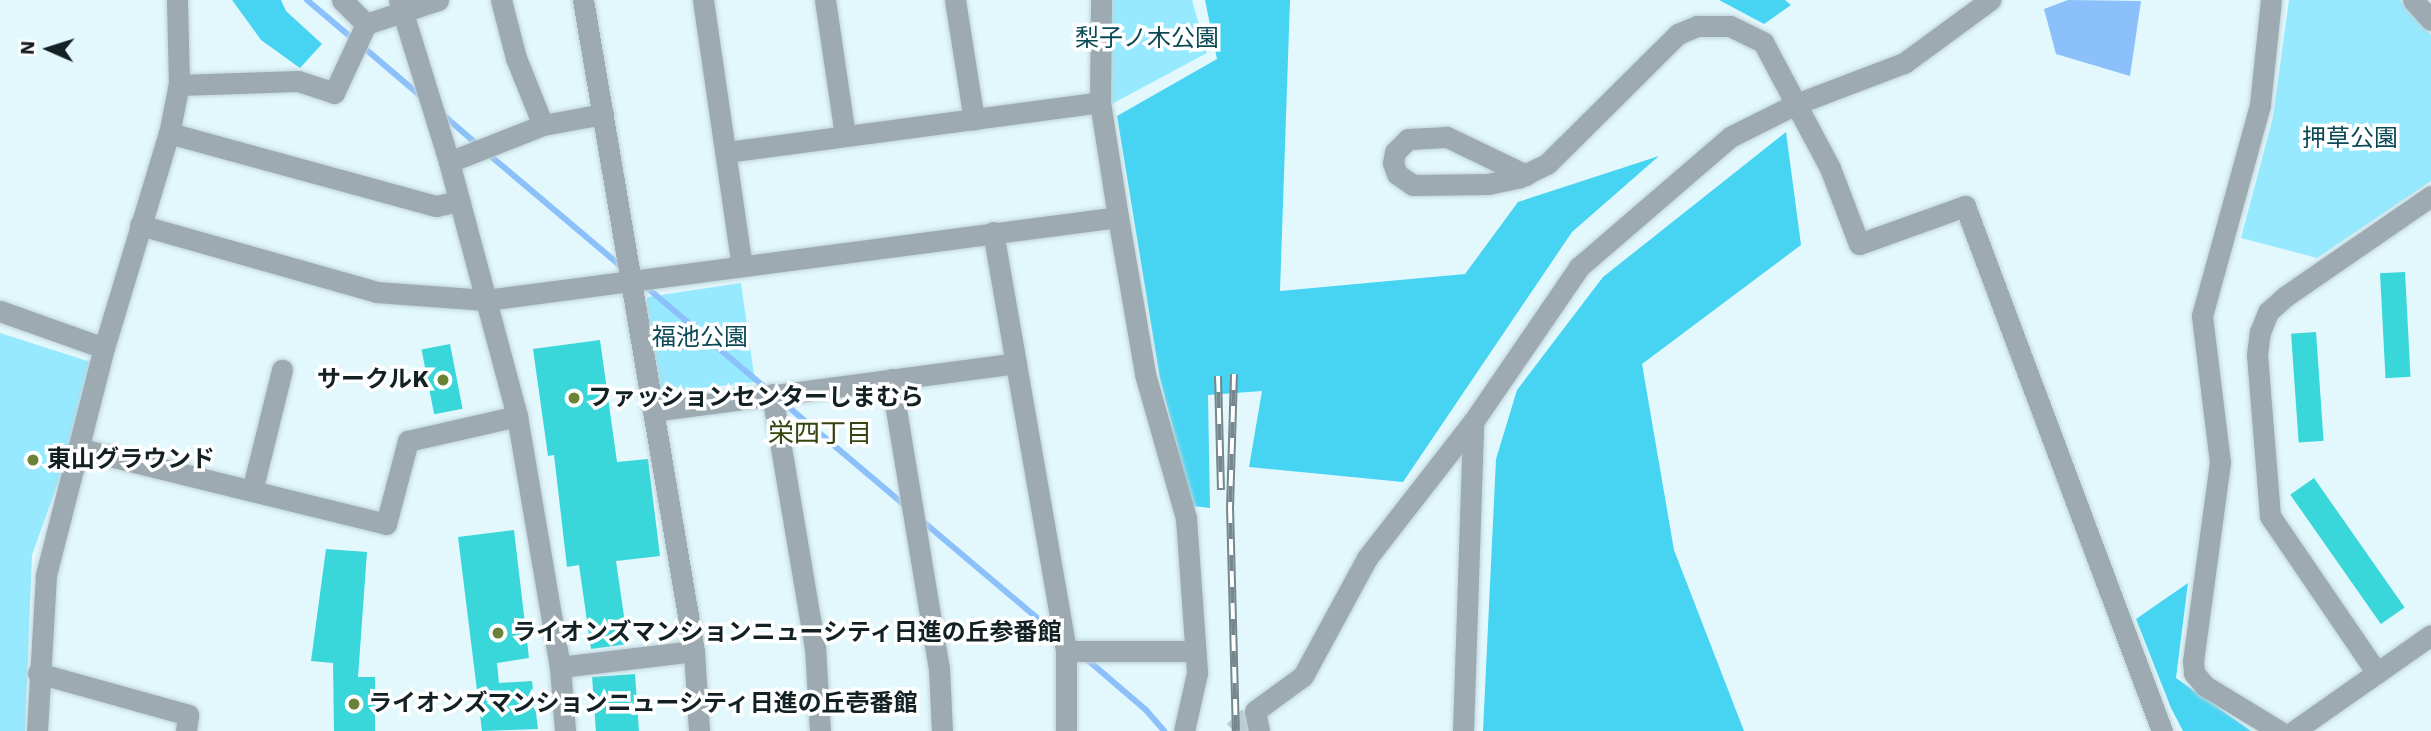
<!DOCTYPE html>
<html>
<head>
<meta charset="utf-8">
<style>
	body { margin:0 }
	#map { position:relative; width:2431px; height:731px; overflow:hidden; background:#e2f8fd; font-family:"Work Sans","Noto Sans JP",sans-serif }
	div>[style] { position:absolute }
	.green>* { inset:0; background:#96e9fe }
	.forest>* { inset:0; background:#47d4f3 }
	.water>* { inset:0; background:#8cc0fa }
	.stream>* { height:6px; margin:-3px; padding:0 3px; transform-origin:3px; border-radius:3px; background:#8cc0fa }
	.building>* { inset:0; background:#39d6da; transform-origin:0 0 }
	.minor-tunnel>* { height:21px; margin-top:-10.5px; transform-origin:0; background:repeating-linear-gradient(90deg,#b9cdd2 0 21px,transparent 0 31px) }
	.roads { filter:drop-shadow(0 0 2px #c1d5da) drop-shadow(0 0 2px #c1d5da) }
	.minor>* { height:21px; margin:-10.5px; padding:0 10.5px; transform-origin:10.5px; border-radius:10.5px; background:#9daab1 }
	.rail>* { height:8px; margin-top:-4px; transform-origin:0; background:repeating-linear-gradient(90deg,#fff 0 16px,#77888d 0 32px); box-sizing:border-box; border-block:2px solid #77888d }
	.dots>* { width:19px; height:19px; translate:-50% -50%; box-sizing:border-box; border:4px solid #fff; border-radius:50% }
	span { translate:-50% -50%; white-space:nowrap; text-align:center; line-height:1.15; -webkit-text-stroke:7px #fff; paint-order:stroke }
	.park-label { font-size:24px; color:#0b4956 }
	.poi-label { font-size:24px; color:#132024; font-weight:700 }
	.right { translate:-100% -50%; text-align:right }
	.left { translate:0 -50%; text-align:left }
	.neighbourhood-label { font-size:26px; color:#35450f }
	.north { position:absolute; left:14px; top:14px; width:70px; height:70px; -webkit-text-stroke:5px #fff; paint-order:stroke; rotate:273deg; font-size:19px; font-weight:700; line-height:28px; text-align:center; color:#132024 }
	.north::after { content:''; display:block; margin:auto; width:24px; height:32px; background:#132024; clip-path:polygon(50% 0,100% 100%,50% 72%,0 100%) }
</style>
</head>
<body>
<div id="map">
	<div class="green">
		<div style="clip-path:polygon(1108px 0,1192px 0,1207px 53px,1106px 107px)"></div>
		<div style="clip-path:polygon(2289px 0,2400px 0,2431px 35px,2431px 181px,2317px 258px,2241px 238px,2273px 117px)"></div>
		<div style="clip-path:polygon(741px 283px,755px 382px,661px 393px,644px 302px,648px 297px)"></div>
		<div style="clip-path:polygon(0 333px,100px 365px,32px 555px,25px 731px,0 731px)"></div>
	</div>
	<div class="forest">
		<div style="clip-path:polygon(232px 0,281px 0,286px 11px,322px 44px,300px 68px,261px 40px)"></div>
		<div style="clip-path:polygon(1205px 0,1290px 0,1280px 291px,1465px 274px,1518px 202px,1659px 156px,1572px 232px,1403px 482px,1249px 467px,1262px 391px,1208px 395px,1210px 508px,1193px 506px,1160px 379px,1117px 116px,1217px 59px)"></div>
		<div style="clip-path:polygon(1719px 0,1785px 0,1791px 5px,1764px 24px)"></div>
		<div style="clip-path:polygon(1786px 132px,1801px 245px,1642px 364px,1674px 550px,1744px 731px,1483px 731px,1496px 459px,1517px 390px,1603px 277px)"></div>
		<div style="clip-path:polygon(2188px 583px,2176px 678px,2251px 731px,2183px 731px,2171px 708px,2136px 619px)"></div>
	</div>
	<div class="water">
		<div style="clip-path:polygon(2068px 0,2141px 1px,2130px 76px,2056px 54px,2044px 9px)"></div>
	</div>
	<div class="stream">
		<div style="left:307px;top:0;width:60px;rotate:40.3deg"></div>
		<div style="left:362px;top:46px;width:80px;rotate:40.4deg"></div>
		<div style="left:442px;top:114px;width:49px;rotate:40.9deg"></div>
		<div style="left:487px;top:153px;width:178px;rotate:40.2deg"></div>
		<div style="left:645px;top:286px;width:161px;rotate:40.2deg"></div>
		<div style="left:779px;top:399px;width:167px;rotate:40.2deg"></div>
		<div style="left:920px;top:519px;width:178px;rotate:40.2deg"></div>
		<div style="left:1083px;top:656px;width:83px;rotate:40.6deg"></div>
		<div style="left:1146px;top:710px;width:28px;rotate:49deg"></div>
	</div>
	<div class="building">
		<div style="left:2405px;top:272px;width:105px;height:25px;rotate:87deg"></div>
		<div style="left:2316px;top:332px;width:109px;height:25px;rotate:86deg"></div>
		<div style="clip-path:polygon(600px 340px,617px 462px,648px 459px,660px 556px,616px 561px,628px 644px,591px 649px,579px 565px,567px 567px,554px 455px,548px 456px,533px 349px)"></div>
		<div style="left:450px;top:344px;width:66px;height:29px;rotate:79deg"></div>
		<div style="left:2314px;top:478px;width:158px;height:29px;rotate:55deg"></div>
		<div style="clip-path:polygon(514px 530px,529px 658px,497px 663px,499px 683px,532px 681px,538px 729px,482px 731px,458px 537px)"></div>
		<div style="clip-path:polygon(326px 549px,367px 552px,358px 677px,375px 677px,375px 731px,334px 731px,333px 663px,311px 661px)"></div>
		<div style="left:635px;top:674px;width:57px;height:43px;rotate:86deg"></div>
	</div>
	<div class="minor-tunnel">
		<div style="left:1234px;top:731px;width:29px;rotate:-44deg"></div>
	</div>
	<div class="roads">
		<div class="minor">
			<div style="left:342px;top:0;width:34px;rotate:45deg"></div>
			<div style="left:366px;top:24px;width:76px;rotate:-18.4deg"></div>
			<div style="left:399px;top:0;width:170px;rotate:72.8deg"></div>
			<div style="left:449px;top:162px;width:263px;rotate:75deg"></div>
			<div style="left:517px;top:416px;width:255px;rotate:80.3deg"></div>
			<div style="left:560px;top:667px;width:64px;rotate:85.5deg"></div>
			<div style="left:501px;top:0;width:60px;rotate:75.5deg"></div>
			<div style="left:516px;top:58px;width:72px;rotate:68.1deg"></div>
			<div style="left:583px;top:0;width:660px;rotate:80.32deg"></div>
			<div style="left:694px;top:651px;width:80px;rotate:86.4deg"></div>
			<div style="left:703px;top:0;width:269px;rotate:81.7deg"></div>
			<div style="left:825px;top:0;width:136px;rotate:81.6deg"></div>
			<div style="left:955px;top:0;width:121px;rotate:81deg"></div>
			<div style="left:2271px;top:0;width:106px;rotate:96deg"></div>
			<div style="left:2260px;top:105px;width:219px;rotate:105.4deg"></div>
			<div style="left:2202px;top:316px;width:147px;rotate:83deg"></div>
			<div style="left:2220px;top:462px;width:201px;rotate:97.7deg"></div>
			<div style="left:2193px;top:661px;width:12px;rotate:85deg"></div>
			<div style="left:2194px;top:673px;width:17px;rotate:50deg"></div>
			<div style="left:2205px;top:686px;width:87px;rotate:31.3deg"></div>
			<div style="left:2413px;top:0;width:27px;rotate:48deg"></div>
			<div style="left:179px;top:85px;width:119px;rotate:-1.9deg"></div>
			<div style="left:298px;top:81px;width:38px;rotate:18deg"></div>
			<div style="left:334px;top:93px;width:76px;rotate:-65.1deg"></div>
			<div style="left:169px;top:133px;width:277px;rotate:15.3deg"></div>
			<div style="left:436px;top:206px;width:24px;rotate:-12deg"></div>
			<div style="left:727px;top:152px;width:376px;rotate:-7.6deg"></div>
			<div style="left:449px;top:162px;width:101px;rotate:-21.5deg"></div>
			<div style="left:543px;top:125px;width:61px;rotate:-10.4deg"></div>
			<div style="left:1526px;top:175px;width:88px;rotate:-154.3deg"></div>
			<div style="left:1447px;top:137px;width:39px;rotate:177deg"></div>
			<div style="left:1408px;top:139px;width:18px;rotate:135deg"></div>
			<div style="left:1395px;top:152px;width:11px;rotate:100deg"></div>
			<div style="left:1393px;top:163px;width:12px;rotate:70deg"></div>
			<div style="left:1397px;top:174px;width:19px;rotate:35deg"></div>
			<div style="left:1413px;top:185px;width:75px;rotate:-0.8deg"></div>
			<div style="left:1488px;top:184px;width:33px;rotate:-12deg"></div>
			<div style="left:1520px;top:177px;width:30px;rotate:-26deg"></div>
			<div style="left:1547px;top:164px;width:185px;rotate:-44.8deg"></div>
			<div style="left:1678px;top:34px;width:21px;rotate:-23deg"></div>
			<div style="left:1697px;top:26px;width:33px"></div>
			<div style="left:1730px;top:26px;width:37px;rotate:26deg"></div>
			<div style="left:1763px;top:42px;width:143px;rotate:62deg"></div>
			<div style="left:1830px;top:168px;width:81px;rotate:69.1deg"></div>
			<div style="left:1859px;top:244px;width:113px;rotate:-19.7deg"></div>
			<div style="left:1965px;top:206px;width:561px;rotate:69.43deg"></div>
			<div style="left:1118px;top:217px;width:159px;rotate:80.2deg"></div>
			<div style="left:1145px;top:374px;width:150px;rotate:74.1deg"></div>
			<div style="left:1186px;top:518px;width:155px;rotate:85.9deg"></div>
			<div style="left:1197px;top:673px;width:59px;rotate:102.6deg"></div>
			<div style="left:140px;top:225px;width:245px;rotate:15.8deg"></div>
			<div style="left:376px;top:292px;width:110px;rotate:4.2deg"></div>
			<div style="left:486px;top:300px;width:637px;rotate:-7.48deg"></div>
			<div style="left:1118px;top:217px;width:116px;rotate:-98.9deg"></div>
			<div style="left:1100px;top:102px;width:102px;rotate:-89.4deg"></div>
			<div style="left:993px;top:232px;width:425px;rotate:80.1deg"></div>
			<div style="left:1066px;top:651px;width:80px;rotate:90deg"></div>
			<div style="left:0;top:311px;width:110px;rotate:19.6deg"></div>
			<div style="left:891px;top:379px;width:293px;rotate:80.6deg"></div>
			<div style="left:939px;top:668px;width:63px;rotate:87.3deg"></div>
			<div style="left:772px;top:394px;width:257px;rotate:80.4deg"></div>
			<div style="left:815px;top:647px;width:84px;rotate:86.6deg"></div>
			<div style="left:653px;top:411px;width:366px;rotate:-7.5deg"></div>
			<div style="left:81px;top:449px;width:314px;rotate:13.8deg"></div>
			<div style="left:386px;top:524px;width:86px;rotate:-75.2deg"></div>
			<div style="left:408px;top:441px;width:112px;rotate:-12.9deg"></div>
			<div style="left:252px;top:491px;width:125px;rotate:-76.1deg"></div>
			<div style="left:1066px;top:651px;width:129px"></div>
			<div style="left:560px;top:667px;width:135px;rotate:-6.8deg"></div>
			<div style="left:38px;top:673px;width:156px;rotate:15.6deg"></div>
			<div style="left:188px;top:715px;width:16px;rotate:97deg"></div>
			<div style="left:2377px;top:673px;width:190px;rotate:-124.3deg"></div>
			<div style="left:2270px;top:516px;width:162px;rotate:-94.6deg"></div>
			<div style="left:2257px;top:355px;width:23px;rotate:-83deg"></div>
			<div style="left:2260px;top:332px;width:22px;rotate:-68deg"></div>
			<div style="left:2268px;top:312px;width:24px;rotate:-42deg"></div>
			<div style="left:2286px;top:296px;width:176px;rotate:-34.6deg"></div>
			<div style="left:37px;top:731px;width:156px;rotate:-86.7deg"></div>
			<div style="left:46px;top:575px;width:234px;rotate:-75.7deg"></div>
			<div style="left:104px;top:348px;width:229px;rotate:-73.2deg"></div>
			<div style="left:170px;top:129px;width:47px;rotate:-78.9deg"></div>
			<div style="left:179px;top:83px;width:83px;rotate:-91.4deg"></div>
			<div style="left:1259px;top:731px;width:20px;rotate:-101deg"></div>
			<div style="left:1255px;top:711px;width:59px;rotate:-36.1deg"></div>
			<div style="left:1303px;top:676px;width:134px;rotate:-61.5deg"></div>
			<div style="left:1367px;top:558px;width:172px;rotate:-52.1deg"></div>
			<div style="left:1473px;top:422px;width:188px;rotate:-55.6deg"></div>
			<div style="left:1579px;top:267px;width:199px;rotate:-40.7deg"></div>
			<div style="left:1730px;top:137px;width:74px;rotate:-26.6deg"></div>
			<div style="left:1796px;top:104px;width:116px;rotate:-20.8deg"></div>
			<div style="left:1904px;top:63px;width:107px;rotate:-36.2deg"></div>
			<div style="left:1463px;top:731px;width:309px;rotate:-88.1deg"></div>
			<div style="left:2294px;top:731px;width:167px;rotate:-35deg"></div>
		</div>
	</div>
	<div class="rail">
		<div style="left:1234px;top:374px;width:133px;rotate:91.7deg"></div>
		<div style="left:1230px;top:507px;width:224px;rotate:88.5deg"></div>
		<div style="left:1218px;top:376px;width:114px;rotate:88.5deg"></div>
	</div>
	<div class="dots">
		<div style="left:443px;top:380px;background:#698235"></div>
		<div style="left:574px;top:398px;background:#698235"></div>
		<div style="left:33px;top:460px;background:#698235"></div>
		<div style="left:498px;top:633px;background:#698235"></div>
		<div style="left:354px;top:704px;background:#698235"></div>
	</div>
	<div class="park-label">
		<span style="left:1147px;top:39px">梨子ノ木公園</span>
		<span style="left:2350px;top:139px">押草公園</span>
		<span style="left:700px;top:338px">福池公園</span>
	</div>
	<div class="poi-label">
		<span class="right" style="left:429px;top:380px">サークルK</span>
		<span class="left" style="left:588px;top:398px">ファッションセンターしまむら</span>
		<span class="left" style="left:47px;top:460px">東山グラウンド</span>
		<span class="left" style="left:512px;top:633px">ライオンズマンションニューシティ日進の丘参番館</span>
		<span class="left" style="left:368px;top:704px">ライオンズマンションニューシティ日進の丘壱番館</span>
	</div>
	<div class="neighbourhood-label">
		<span style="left:820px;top:434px">栄四丁目</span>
	</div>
	<div class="north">N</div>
</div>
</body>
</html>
